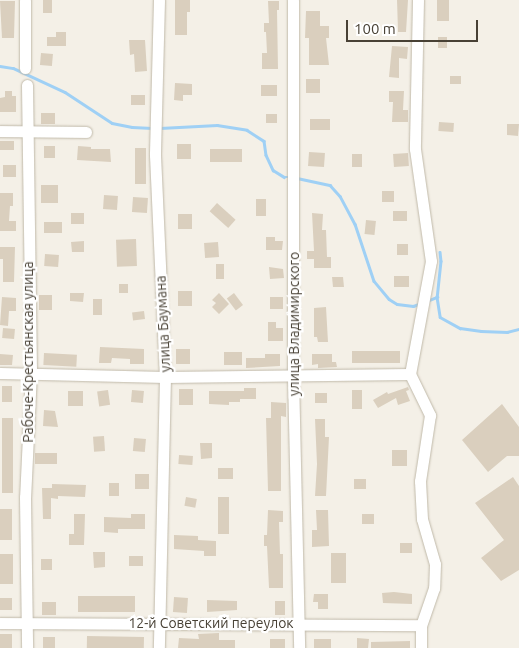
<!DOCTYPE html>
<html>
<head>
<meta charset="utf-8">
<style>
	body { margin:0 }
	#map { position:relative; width:519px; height:648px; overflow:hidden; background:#f4f0e7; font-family:Ubuntu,sans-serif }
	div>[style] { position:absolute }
	.stream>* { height:2.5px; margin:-1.25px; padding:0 1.25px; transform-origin:1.25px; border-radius:1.25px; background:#9fd0f5 }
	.building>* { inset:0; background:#dacfbe; transform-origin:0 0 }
	.roads { filter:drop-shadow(0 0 1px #c0b9a9) drop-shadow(0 0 1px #c0b9a9) }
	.minor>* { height:11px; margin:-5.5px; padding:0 5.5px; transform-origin:5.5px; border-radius:5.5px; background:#fff }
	span { translate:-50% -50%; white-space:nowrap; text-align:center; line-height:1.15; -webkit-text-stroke:4.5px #fff; paint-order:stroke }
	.street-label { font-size:14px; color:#484135 }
	.scale { position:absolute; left:346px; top:20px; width:132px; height:22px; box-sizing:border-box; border:2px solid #484135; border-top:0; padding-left:6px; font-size:15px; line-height:18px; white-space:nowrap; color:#484135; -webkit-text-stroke:4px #fff; paint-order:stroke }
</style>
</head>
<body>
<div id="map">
	<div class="stream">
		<div style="left:0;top:66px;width:13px;rotate:9deg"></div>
		<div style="left:13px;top:68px;width:57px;rotate:24.8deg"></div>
		<div style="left:65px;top:92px;width:56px;rotate:33.4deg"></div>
		<div style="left:112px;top:123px;width:20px;rotate:11deg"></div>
		<div style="left:132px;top:127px;width:20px;rotate:3deg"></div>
		<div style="left:160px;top:128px;width:57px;rotate:-3deg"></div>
		<div style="left:217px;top:125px;width:30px;rotate:9deg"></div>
		<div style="left:247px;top:130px;width:20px;rotate:33deg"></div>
		<div style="left:264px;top:141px;width:14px;rotate:82deg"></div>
		<div style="left:266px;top:155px;width:17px;rotate:65deg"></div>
		<div style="left:273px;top:170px;width:13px;rotate:32deg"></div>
		<div style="left:284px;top:177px;width:5px"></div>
		<div style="left:297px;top:178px;width:34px;rotate:12deg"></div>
		<div style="left:330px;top:185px;width:15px;rotate:48deg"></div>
		<div style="left:340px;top:196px;width:32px;rotate:62deg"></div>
		<div style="left:355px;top:224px;width:60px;rotate:71.6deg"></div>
		<div style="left:374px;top:281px;width:23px;rotate:50deg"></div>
		<div style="left:389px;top:299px;width:9px;rotate:32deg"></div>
		<div style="left:397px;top:304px;width:16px;rotate:7deg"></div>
		<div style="left:413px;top:306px;width:6px;rotate:-18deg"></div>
		<div style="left:440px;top:252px;width:9px;rotate:84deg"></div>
		<div style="left:441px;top:261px;width:36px;rotate:96deg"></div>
		<div style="left:437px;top:297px;width:20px;rotate:81deg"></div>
		<div style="left:440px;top:317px;width:23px;rotate:29deg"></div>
		<div style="left:460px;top:328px;width:21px;rotate:8deg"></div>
		<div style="left:481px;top:331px;width:26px;rotate:2deg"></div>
		<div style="left:507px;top:332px;width:12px;rotate:-14deg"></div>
		<div style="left:427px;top:301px;width:11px;rotate:-22deg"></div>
	</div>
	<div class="building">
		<div style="left:43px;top:0;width:9px;height:13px"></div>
		<div style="clip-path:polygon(175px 0,190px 0,190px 12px,187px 12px,187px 35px,175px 35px)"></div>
		<div style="clip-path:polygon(397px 0,408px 0,406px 32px,398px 32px)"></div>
		<div style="left:437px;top:0;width:12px;height:21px"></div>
		<div style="clip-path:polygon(0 1px,15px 1px,14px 38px,2px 38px)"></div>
		<div style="clip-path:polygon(268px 1px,279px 1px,279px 10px,277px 10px,278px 69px,262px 69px,262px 53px,267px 53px,266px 32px,264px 32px,264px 23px,269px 23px)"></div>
		<div style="clip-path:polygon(306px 11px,320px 11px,320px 26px,329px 26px,329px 38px,326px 38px,329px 65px,309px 65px,309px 38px,305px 38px)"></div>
		<div style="clip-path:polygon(56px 32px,66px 32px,66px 46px,47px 46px,47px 37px,56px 37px)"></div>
		<div style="left:447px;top:37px;width:11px;height:9px;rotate:90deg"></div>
		<div style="clip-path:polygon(129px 40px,145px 40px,147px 71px,135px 72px,134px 54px,130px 55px)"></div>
		<div style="clip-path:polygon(392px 46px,408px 47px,407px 59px,399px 58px,399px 78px,389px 77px)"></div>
		<div style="left:41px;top:53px;width:12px;height:12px;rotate:5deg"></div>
		<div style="left:450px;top:76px;width:11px;height:8px"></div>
		<div style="left:306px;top:79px;width:14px;height:14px"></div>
		<div style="clip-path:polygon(175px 83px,192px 84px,192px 95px,183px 95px,183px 101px,174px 100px)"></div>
		<div style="left:261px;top:85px;width:16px;height:11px"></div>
		<div style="clip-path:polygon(5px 91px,12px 91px,12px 96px,16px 96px,16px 112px,0 112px,0 98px,5px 97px)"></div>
		<div style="clip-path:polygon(389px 91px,404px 91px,403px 110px,408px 110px,408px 122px,392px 122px,393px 102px,389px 102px)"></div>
		<div style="left:131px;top:95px;width:14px;height:10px"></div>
		<div style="left:41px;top:113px;width:14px;height:11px"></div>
		<div style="left:266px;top:114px;width:11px;height:9px"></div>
		<div style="left:310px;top:119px;width:20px;height:11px"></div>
		<div style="left:439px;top:122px;width:15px;height:9px;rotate:4deg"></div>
		<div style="clip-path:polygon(507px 124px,519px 124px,518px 136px,507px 135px)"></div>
		<div style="left:0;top:141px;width:14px;height:9px"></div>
		<div style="left:177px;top:144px;width:14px;height:15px"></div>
		<div style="left:44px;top:146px;width:11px;height:12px"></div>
		<div style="clip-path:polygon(78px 146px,91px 147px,91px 149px,110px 149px,111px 162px,77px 160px)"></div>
		<div style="left:135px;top:148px;width:11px;height:36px"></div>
		<div style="left:242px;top:149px;width:13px;height:32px;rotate:90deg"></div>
		<div style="left:309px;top:152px;width:16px;height:14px;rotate:4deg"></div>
		<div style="left:408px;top:153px;width:13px;height:15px;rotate:86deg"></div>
		<div style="left:352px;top:154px;width:10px;height:13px"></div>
		<div style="left:3px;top:165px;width:13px;height:12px"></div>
		<div style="left:41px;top:185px;width:17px;height:18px"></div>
		<div style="left:394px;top:191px;width:11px;height:12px;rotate:90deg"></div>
		<div style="clip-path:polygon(0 193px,13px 193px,13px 206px,10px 206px,9px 221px,16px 221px,16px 231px,0 231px)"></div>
		<div style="left:104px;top:195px;width:14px;height:14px;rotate:4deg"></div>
		<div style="left:133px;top:197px;width:15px;height:15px;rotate:4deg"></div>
		<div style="left:256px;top:199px;width:10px;height:17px"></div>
		<div style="left:217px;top:203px;width:25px;height:11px;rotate:42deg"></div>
		<div style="left:393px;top:211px;width:14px;height:10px"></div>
		<div style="left:71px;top:213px;width:13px;height:11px"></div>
		<div style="clip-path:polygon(312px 213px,323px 214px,322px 230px,326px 230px,327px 257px,331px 257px,331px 268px,314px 268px,314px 259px,307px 259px,307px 251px,314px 251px)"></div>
		<div style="left:178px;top:214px;width:14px;height:15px"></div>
		<div style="left:366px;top:220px;width:10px;height:14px;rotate:6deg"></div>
		<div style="left:44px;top:222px;width:18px;height:11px"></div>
		<div style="clip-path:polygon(266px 237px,275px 237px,275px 241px,283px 241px,282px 250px,266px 250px)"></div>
		<div style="left:136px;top:239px;width:27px;height:20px;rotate:88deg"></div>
		<div style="clip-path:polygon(84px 241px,84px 252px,72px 252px,71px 242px)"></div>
		<div style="left:218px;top:242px;width:15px;height:14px;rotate:86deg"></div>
		<div style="left:397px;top:244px;width:11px;height:11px"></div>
		<div style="clip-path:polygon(0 247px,15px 247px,14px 282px,3px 282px,3px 259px,0 259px)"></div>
		<div style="left:45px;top:254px;width:14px;height:12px;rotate:4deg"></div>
		<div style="left:216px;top:264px;width:8px;height:15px"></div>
		<div style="clip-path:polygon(269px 267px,283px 269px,284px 278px,270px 279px)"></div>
		<div style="left:394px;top:276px;width:15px;height:11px"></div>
		<div style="clip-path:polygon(332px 277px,343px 277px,344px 287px,333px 287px)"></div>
		<div style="left:119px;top:284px;width:9px;height:9px"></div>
		<div style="left:178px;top:291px;width:14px;height:15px"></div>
		<div style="clip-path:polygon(70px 293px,84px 293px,83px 302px,70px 301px)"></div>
		<div style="clip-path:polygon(219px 293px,229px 304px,219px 314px,212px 307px,216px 303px,212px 300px)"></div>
		<div style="left:234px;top:293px;width:15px;height:9px;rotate:53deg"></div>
		<div style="left:39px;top:295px;width:13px;height:15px"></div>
		<div style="clip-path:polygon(2px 297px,16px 298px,16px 311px,9px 311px,8px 326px,0 325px)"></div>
		<div style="left:270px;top:297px;width:13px;height:12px"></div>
		<div style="left:93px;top:299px;width:9px;height:16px"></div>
		<div style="clip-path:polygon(326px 307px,328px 342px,318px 342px,317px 337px,314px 337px,314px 308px)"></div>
		<div style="left:144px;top:311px;width:8px;height:12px;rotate:83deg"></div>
		<div style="clip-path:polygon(268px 322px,276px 322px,276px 328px,283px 328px,283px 341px,268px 341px)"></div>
		<div style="left:3px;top:328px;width:12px;height:10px;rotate:5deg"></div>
		<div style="clip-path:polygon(100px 347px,144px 349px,144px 364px,130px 364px,130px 359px,112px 358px,111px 363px,99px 363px)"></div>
		<div style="left:176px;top:349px;width:14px;height:15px"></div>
		<div style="left:400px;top:351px;width:12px;height:48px;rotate:90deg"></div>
		<div style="left:224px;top:352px;width:18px;height:13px"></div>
		<div style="left:44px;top:353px;width:33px;height:12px;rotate:3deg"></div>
		<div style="clip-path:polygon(0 354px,13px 355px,12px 365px,0 365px)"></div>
		<div style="clip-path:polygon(265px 354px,280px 354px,280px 366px,246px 368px,246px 358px,265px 358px)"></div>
		<div style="clip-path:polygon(312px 354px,332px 354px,332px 362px,336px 362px,337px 367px,318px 368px,318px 364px,312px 365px)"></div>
		<div style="left:2px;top:386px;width:10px;height:16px"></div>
		<div style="clip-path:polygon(408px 387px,409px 390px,406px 391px,410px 401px,398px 405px,396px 398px,378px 408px,373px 400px,387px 392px,388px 394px)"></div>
		<div style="clip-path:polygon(244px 388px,256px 388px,256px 399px,240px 399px,240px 402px,229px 402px,229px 405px,209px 404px,209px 391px,244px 391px)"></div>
		<div style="left:179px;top:389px;width:14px;height:16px"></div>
		<div style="left:108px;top:390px;width:15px;height:11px;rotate:82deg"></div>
		<div style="left:132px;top:390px;width:12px;height:12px;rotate:5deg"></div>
		<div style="left:352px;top:390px;width:10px;height:19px"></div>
		<div style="left:83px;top:391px;width:15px;height:15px;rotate:90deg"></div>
		<div style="left:315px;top:393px;width:12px;height:10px"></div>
		<div style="clip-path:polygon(271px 402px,286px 403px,286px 417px,281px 416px,281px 491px,268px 491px,266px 418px,271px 418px)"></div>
		<div style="clip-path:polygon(502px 404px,519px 427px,519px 456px,507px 456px,488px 472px,462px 440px)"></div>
		<div style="clip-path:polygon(44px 410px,55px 411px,58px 427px,43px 426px)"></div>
		<div style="left:2px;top:418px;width:11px;height:75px"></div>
		<div style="clip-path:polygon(315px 419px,325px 419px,325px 437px,329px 437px,326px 496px,315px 496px,317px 464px)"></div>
		<div style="left:104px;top:436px;width:15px;height:11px;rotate:86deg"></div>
		<div style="left:134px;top:438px;width:12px;height:13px;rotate:5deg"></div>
		<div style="clip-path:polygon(200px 443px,212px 443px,212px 458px,201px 459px)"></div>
		<div style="left:392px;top:450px;width:15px;height:16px"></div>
		<div style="left:35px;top:453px;width:22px;height:11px"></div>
		<div style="left:179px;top:455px;width:14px;height:9px;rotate:4deg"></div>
		<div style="left:218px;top:468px;width:15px;height:11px"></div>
		<div style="left:135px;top:474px;width:14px;height:15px"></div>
		<div style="clip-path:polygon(513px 477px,519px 486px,519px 570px,501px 581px,481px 558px,504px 540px,475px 503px)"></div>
		<div style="left:354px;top:479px;width:12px;height:10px"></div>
		<div style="left:109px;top:483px;width:10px;height:13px"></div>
		<div style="clip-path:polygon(52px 484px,86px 485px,85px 497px,58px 496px,58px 499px,51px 498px,51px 519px,43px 519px,42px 488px,52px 488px)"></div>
		<div style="left:186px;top:497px;width:11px;height:9px;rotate:10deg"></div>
		<div style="left:218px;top:497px;width:11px;height:37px"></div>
		<div style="left:0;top:509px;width:12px;height:31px"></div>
		<div style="clip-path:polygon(268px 510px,283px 511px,283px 522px,279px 522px,280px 554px,283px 554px,283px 588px,269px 588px,267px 546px,264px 546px,264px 535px,267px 535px)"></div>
		<div style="clip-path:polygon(316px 510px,328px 510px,329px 546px,312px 547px,312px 530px,317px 530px)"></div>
		<div style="clip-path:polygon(74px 514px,85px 514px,84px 545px,69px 545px,69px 534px,74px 534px)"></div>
		<div style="clip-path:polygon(131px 514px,145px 514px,145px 529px,118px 529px,118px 533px,104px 532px,104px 517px,131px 518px)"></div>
		<div style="left:362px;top:514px;width:12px;height:10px"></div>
		<div style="clip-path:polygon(174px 535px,198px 536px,198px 540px,216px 541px,216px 556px,204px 556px,204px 551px,174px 549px)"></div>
		<div style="left:400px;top:543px;width:12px;height:10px"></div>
		<div style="clip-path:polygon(93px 552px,105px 552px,105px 567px,94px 568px)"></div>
		<div style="left:331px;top:553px;width:15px;height:30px"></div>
		<div style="left:0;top:554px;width:13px;height:30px"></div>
		<div style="left:129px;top:556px;width:14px;height:10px"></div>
		<div style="left:41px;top:559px;width:11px;height:11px"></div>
		<div style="clip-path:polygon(394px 592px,412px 594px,412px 604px,383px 603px,382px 593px)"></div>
		<div style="clip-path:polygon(314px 594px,328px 594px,328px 609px,318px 609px,318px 602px,313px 602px)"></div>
		<div style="left:135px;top:596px;width:16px;height:57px;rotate:90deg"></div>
		<div style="left:174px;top:597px;width:14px;height:15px;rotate:4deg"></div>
		<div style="left:0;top:598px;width:12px;height:12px"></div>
		<div style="clip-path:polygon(207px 600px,237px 601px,237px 610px,207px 612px)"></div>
		<div style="left:275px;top:601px;width:10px;height:14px"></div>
		<div style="left:42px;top:602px;width:14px;height:13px"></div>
		<div style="clip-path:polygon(219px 633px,219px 640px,235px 640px,235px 648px,178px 648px,179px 638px,199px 639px,198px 634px)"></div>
		<div style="left:0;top:634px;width:12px;height:14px"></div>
		<div style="left:87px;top:636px;width:57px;height:12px;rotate:1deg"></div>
		<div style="left:43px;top:637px;width:12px;height:11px"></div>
		<div style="clip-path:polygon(357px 638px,369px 639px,368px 648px,357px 648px)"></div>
		<div style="left:270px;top:639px;width:15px;height:9px"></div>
		<div style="left:314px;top:639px;width:17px;height:9px"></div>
		<div style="clip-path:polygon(410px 641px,410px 648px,371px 648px,371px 642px)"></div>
	</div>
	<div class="roads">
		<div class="minor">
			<div style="left:159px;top:0;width:155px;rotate:91.5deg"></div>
			<div style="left:155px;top:155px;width:222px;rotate:87.4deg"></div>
			<div style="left:165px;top:377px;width:271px;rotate:91.3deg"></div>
			<div style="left:293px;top:0;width:376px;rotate:90deg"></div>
			<div style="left:293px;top:376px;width:272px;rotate:88.7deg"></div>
			<div style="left:418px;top:0;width:149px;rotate:91.2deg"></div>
			<div style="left:415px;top:149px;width:113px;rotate:81.9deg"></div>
			<div style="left:431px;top:261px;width:115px;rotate:100.5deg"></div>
			<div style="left:410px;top:374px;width:46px;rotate:64deg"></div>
			<div style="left:430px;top:415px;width:67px;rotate:98.6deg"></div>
			<div style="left:420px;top:481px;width:38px;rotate:87deg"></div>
			<div style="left:422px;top:519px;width:47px;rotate:73.9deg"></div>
			<div style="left:435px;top:564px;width:24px;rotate:92deg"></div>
			<div style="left:434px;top:588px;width:39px;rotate:109deg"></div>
			<div style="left:421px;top:625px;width:23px;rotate:90deg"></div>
			<div style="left:25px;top:68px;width:68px;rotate:-90deg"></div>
			<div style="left:27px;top:85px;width:287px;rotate:89.2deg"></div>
			<div style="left:31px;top:372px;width:125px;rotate:92.7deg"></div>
			<div style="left:25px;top:497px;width:151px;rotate:89.2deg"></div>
			<div style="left:0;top:131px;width:86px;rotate:0.7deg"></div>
			<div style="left:0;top:373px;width:165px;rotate:1.4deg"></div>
			<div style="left:165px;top:377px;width:245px;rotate:-0.7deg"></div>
			<div style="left:0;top:623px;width:421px;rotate:0.3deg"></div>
		</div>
	</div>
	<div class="street-label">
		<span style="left:163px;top:324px;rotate:-93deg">улица Баумана</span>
		<span style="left:294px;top:324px;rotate:-90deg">улица Владимирского</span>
		<span style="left:28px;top:352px;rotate:-90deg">Рабоче-Крестьянская улица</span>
		<span style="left:211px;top:623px">12-й Советский переулок</span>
	</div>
	<div class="scale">100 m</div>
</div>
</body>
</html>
